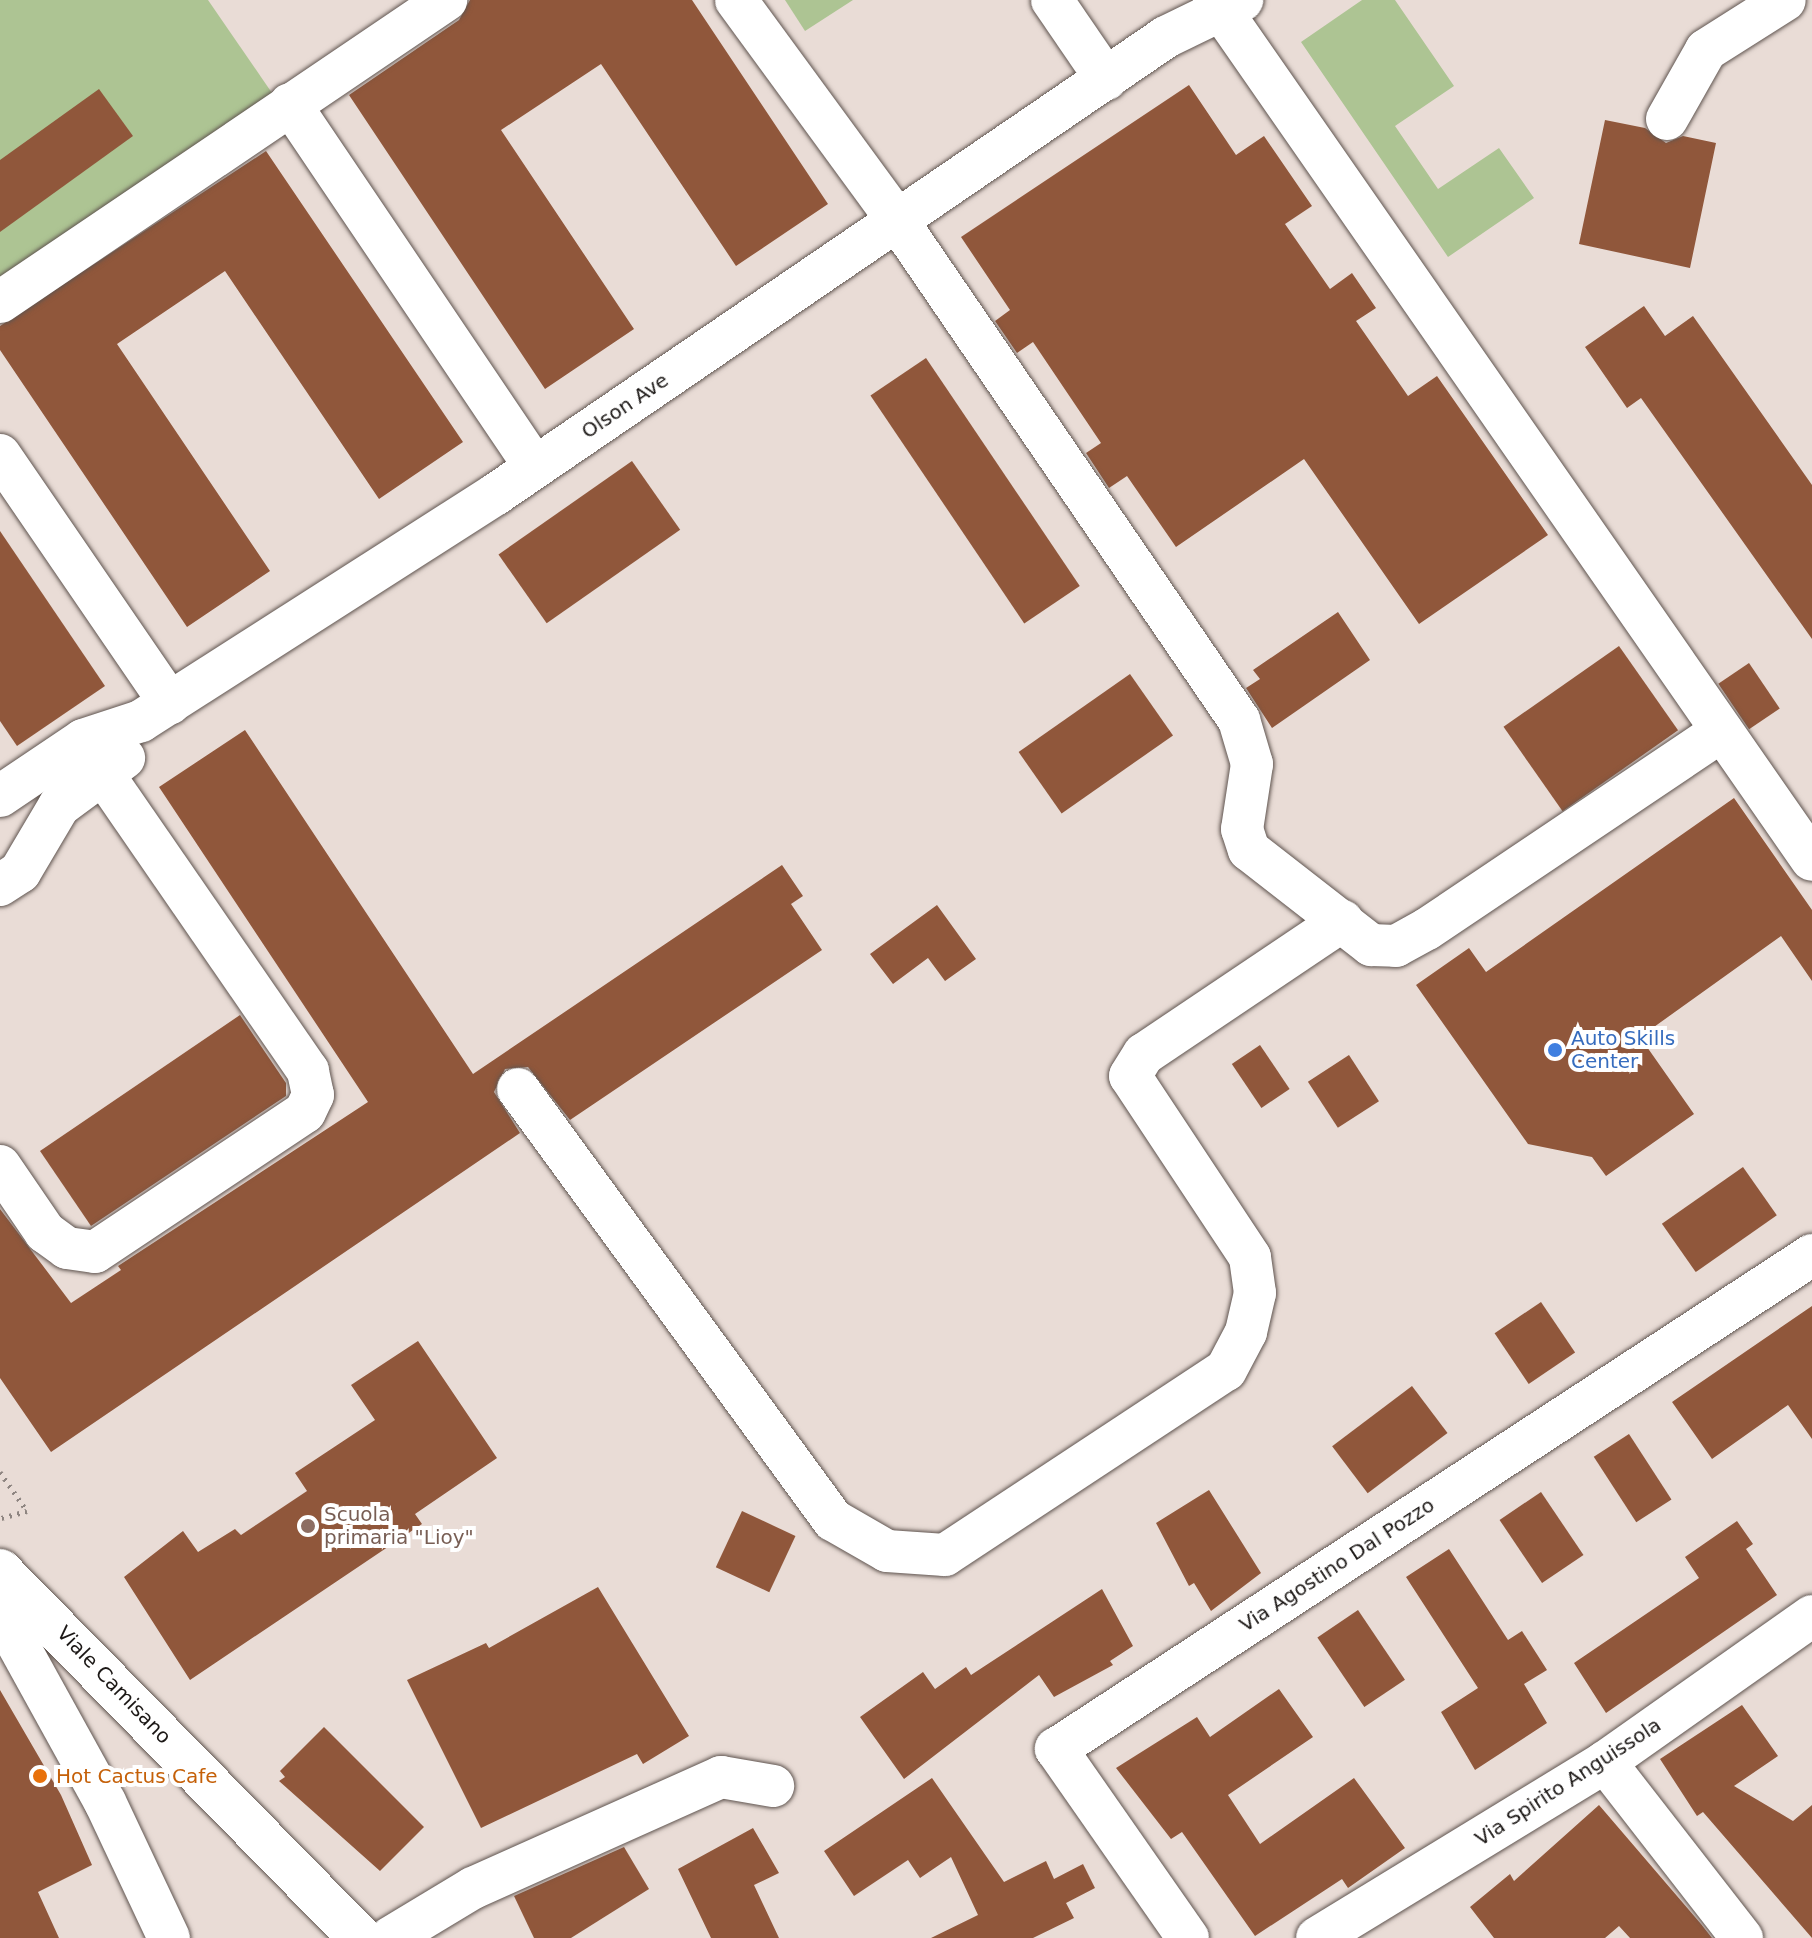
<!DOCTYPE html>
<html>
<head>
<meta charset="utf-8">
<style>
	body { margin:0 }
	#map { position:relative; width:1812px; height:1938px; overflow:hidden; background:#e9dcd6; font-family:"DejaVu Sans",sans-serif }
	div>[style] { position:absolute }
	.green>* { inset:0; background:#adc493 }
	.building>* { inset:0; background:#90573b; transform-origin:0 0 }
	.path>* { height:5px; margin-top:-2.5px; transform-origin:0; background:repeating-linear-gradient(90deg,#8e8581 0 2px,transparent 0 8px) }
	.roads { filter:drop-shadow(0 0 2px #5f544f) drop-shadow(0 0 2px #5f544f) }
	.minor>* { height:42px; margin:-21px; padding:0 21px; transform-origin:21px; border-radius:21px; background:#fff }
	.secondary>* { height:44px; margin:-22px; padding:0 22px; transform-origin:22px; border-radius:22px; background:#fff }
	.dots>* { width:22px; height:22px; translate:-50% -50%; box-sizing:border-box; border:4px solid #fff; border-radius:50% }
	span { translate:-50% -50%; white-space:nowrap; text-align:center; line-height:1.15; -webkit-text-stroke:8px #fff; paint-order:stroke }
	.street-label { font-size:20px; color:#1c1816 }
	.shop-label { font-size:20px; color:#366cbe }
	.left { translate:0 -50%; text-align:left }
	.education-label { font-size:20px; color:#785e54 }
	.food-label { font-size:20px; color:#c56008 }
</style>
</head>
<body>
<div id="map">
	<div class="green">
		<div style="clip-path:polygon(0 0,208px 0,272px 93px,0 280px)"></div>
		<div style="clip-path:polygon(785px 0,853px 0,805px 31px)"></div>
		<div style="clip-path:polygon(1362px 0,1395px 0,1454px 86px,1395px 126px,1438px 189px,1499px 148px,1534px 198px,1448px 257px,1301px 42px)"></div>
	</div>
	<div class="building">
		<div style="clip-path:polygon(470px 0,692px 0,828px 204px,736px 266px,601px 64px,501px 130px,634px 329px,545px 389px,349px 95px,459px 20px)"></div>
		<div style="clip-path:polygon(1189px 85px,1236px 155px,1264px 136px,1312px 206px,1285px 224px,1330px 289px,1352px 273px,1376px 308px,1356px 321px,1408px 396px,1437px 376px,1548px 535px,1419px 624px,1304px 459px,1176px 547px,1127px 476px,1109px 488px,1086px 453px,1101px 443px,1033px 342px,1017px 353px,995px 321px,1010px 310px,961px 237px)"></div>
		<div style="clip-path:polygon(99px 89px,133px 136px,0 232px,0 160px)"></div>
		<div style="clip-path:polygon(1605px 120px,1645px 128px,1666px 143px,1683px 136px,1716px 143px,1690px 268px,1579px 244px)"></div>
		<div style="clip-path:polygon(266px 151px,463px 442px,379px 499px,225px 271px,117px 344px,270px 571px,187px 627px,0 350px,0 326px)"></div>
		<div style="clip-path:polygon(1644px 306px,1665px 336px,1693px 316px,1812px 485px,1812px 639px,1641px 398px,1627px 408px,1585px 347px)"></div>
		<div style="left:926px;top:358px;width:275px;height:67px;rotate:56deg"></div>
		<div style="left:632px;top:461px;width:84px;height:163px;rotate:55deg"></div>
		<div style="clip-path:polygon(0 531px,105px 686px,17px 746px,0 721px)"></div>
		<div style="clip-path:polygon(1338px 612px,1370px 660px,1272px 728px,1246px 688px,1260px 679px,1253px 670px)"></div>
		<div style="left:1619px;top:646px;width:103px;height:141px;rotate:55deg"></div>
		<div style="left:1749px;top:663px;width:55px;height:37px;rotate:56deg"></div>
		<div style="left:1130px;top:674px;width:75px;height:136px;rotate:55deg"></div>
		<div style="clip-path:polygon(245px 730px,473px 1074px,782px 865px,803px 896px,791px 904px,822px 950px,570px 1120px,528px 1067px,505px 1069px,494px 1092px,520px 1133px,51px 1452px,0 1378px,0 1209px,71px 1303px,121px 1270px,118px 1266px,368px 1102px,159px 787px)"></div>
		<div style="clip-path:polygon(1734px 798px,1812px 910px,1812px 981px,1781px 936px,1640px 1037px,1694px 1114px,1606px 1176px,1592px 1157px,1528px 1144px,1416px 985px,1469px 948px,1486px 972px)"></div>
		<div style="clip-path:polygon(937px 905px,976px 959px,945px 981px,928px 958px,893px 984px,870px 954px)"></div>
		<div style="clip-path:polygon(240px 1015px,286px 1083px,286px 1096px,91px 1226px,40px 1151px)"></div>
		<div style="left:1260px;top:1045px;width:53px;height:34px;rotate:56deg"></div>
		<div style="left:1349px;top:1055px;width:55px;height:49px;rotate:57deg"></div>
		<div style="left:1743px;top:1167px;width:59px;height:99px;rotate:55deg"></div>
		<div style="left:1541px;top:1302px;width:61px;height:56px;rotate:56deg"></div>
		<div style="clip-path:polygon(1812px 1306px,1812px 1439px,1788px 1405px,1712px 1459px,1672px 1402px)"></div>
		<div style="clip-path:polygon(418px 1341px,497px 1458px,415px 1514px,422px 1524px,190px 1680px,124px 1577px,183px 1531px,198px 1552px,235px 1529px,241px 1535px,307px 1491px,295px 1473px,375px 1420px,351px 1385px)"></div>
		<div style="left:1412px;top:1386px;width:59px;height:100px;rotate:53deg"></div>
		<div style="left:1629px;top:1434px;width:78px;height:42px;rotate:57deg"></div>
		<div style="clip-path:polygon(1209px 1490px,1261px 1573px,1211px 1611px,1194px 1583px,1189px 1586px,1156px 1523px)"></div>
		<div style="left:1541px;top:1492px;width:76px;height:50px;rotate:56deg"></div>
		<div style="left:742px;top:1511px;width:59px;height:62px;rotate:25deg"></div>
		<div style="clip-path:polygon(1737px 1521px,1753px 1544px,1746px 1549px,1777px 1595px,1606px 1713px,1574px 1663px,1699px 1578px,1685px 1557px)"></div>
		<div style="clip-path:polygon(1449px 1549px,1508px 1640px,1522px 1631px,1547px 1670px,1524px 1684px,1547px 1723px,1475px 1770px,1441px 1712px,1478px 1688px,1406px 1577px)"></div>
		<div style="clip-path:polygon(598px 1587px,689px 1736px,643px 1764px,637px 1754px,481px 1828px,407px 1680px,486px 1643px,489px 1648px)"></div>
		<div style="clip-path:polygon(1102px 1589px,1133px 1646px,1110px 1661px,1113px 1665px,1054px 1697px,1039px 1675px,904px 1779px,860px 1717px,923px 1672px,935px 1689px,966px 1667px,971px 1675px)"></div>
		<div style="left:1358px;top:1610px;width:84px;height:49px;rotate:56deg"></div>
		<div style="clip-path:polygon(1279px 1689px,1313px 1737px,1228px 1795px,1260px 1844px,1354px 1778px,1405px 1848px,1348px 1888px,1342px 1879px,1255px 1936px,1182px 1832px,1171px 1839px,1116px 1768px,1197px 1717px,1210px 1737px)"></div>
		<div style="clip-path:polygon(0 1690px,61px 1795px,92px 1865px,38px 1892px,59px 1938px,0 1938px)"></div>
		<div style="clip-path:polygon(1742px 1705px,1778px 1756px,1734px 1786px,1793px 1821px,1812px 1805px,1812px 1938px,1703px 1812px,1697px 1816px,1660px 1759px)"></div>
		<div style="clip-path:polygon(324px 1727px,424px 1827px,380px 1871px,279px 1781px,285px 1777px,280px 1771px)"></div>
		<div style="clip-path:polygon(932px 1778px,1004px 1882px,1046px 1861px,1054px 1879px,1083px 1864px,1095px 1888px,1066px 1903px,1074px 1918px,1033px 1938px,931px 1938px,978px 1915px,951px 1857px,920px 1878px,908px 1860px,854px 1896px,824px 1851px)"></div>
		<div style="clip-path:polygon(1599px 1805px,1701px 1924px,1712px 1938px,1630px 1938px,1619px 1926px,1605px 1938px,1494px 1938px,1470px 1907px,1510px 1874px,1514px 1881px)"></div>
		<div style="clip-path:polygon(753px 1828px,779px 1873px,754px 1885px,779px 1938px,711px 1938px,678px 1869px)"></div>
		<div style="clip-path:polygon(624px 1847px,649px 1889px,571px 1938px,534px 1938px,514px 1896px)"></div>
	</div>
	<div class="path">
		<div style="left:0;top:1472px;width:47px;rotate:55.3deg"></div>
		<div style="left:27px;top:1511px;width:28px;rotate:165deg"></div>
	</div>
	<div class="roads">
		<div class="minor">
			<div style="left:736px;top:0;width:273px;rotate:53.8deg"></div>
			<div style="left:897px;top:220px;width:606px;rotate:55.63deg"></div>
			<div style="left:1239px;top:720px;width:46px;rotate:73.5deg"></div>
			<div style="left:1252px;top:764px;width:66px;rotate:98.7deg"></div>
			<div style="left:1242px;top:829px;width:22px;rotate:72deg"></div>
			<div style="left:1249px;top:850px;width:155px;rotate:37.9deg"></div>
			<div style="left:1371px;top:945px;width:25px;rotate:2deg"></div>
			<div style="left:1396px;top:946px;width:35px;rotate:-29deg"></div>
			<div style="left:1427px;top:929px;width:355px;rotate:-33.9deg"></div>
			<div style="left:1052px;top:0;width:96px;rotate:55.6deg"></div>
			<div style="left:1214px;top:0;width:1047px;rotate:55.19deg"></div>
			<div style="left:290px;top:104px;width:438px;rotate:56deg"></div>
			<div style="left:1667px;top:119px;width:79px;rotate:-60.5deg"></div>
			<div style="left:1706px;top:50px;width:93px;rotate:-32.3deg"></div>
			<div style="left:0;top:302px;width:539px;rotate:-34.1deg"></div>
			<div style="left:0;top:455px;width:301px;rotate:55.6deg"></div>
			<div style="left:0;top:796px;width:100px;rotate:-34deg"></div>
			<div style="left:83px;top:740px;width:61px;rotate:-18.1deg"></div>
			<div style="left:141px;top:721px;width:421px;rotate:-32.6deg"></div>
			<div style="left:496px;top:494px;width:811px;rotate:-34.3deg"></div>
			<div style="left:1166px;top:37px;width:85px;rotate:-26deg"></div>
			<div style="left:0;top:885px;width:24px;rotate:-33deg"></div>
			<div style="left:20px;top:872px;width:77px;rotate:-59.4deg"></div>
			<div style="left:59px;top:806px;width:81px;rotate:-36.4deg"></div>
			<div style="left:518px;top:1089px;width:534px;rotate:53.84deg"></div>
			<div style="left:833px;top:1520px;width:62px;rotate:29.9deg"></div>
			<div style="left:887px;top:1551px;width:58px;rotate:3.9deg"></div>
			<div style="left:945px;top:1555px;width:336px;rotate:-33.4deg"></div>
			<div style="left:1226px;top:1370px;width:43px;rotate:-62.2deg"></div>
			<div style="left:1246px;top:1332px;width:40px;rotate:-77deg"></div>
			<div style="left:1255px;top:1293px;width:36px;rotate:-98deg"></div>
			<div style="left:1250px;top:1257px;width:217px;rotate:-123.5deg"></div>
			<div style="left:1130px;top:1076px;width:26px;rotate:-58deg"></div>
			<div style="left:1144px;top:1054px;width:239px;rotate:-33.9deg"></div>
			<div style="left:0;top:1166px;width:80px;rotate:55.7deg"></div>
			<div style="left:45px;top:1232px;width:27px;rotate:36deg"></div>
			<div style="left:67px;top:1248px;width:28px;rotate:8deg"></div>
			<div style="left:95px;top:1252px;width:252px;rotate:-33.7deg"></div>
			<div style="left:305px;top:1112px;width:19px;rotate:-65deg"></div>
			<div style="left:313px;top:1095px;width:25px;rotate:-102deg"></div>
			<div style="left:308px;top:1071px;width:361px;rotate:-124.6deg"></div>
			<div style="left:0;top:1612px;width:217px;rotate:61.1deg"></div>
			<div style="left:105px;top:1802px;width:150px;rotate:64.8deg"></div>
			<div style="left:1605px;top:1762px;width:223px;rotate:52.1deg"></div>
			<div style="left:390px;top:1938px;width:97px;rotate:-31.1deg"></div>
			<div style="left:473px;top:1888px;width:272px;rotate:-24.1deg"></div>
			<div style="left:721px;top:1777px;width:53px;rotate:9.8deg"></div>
			<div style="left:1188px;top:1938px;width:231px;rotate:-124.9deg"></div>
			<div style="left:1056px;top:1749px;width:903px;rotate:-33.16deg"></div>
			<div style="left:1317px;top:1938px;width:338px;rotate:-31.4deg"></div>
			<div style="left:1605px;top:1762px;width:253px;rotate:-35.2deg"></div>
		</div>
		<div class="secondary">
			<div style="left:0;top:1571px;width:514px;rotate:45.55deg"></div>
		</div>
	</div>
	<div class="dots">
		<div style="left:1555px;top:1050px;background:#3f7fe0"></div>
		<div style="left:308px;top:1526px;background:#8d6e63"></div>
		<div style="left:40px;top:1776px;background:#e8710a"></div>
	</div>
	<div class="street-label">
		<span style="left:625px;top:406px;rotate:-34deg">Olson Ave</span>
		<span style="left:1337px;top:1565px;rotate:-33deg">Via Agostino Dal Pozzo</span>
		<span style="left:114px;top:1685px;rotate:46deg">Viale Camisano</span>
		<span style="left:1568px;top:1782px;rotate:-33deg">Via Spirito Anguissola</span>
	</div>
	<div class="shop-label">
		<span class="left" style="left:1571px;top:1050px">Auto Skills<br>Center</span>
	</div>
	<div class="education-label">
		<span class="left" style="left:324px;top:1526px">Scuola<br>primaria "Lioy"</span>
	</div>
	<div class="food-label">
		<span class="left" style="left:56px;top:1776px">Hot Cactus Cafe</span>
	</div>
</div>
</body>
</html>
